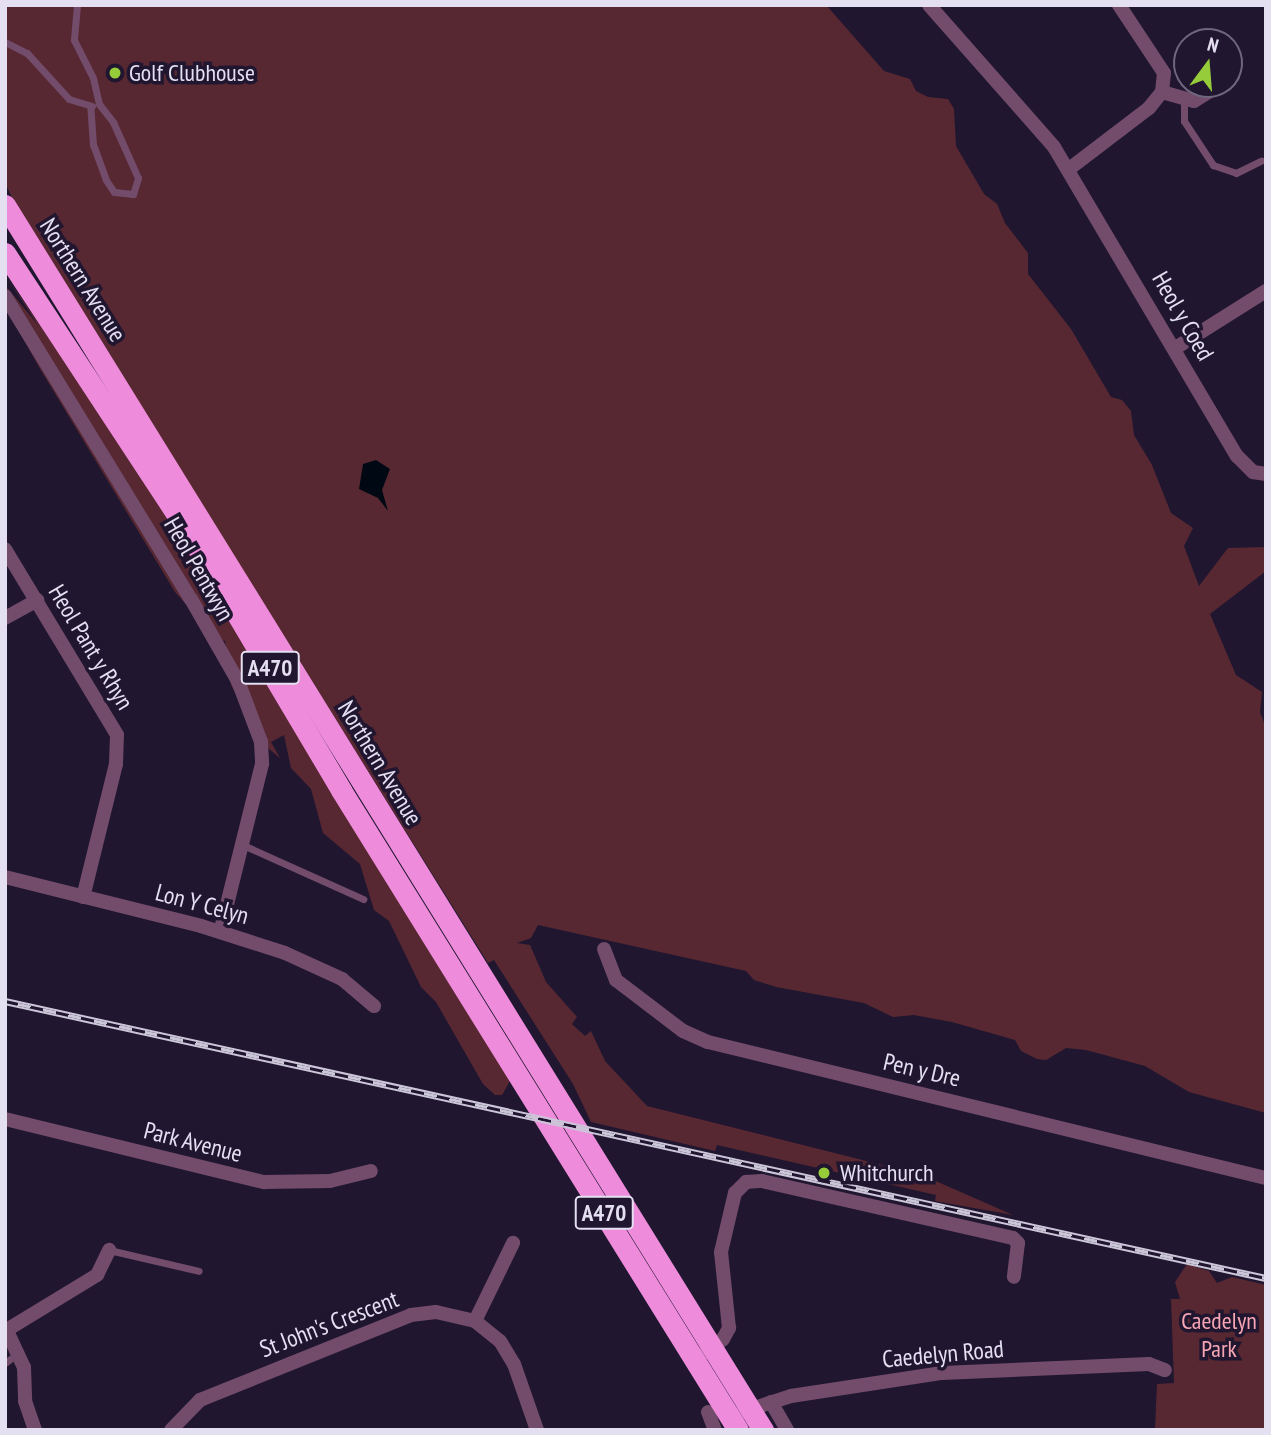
<!DOCTYPE html>
<html>
<head>
<meta charset="utf-8">
<style>
	body { margin:0 }
	#map { position:relative; width:1271px; height:1435px; overflow:hidden; background:#201630; font-family:"PT Sans Narrow",sans-serif }
	div>[style] { position:absolute }
	.green>* { inset:0; background:#582832 }
	.water>* { inset:0; background:#000913 }
	.lane>* { height:7px; margin:-3.5px; padding:0 3.5px; transform-origin:3.5px; border-radius:3.5px; background:#734c6b }
	.street>* { height:14px; margin:-7px; padding:0 7px; transform-origin:7px; border-radius:7px; background:#734c6b }
	.highway>* { height:21px; margin:-10.5px; padding:0 10.5px; transform-origin:10.5px; border-radius:10.5px; background:#ee8cdb }
	.rail>* { height:7px; margin-top:-3.5px; transform-origin:0; background:repeating-linear-gradient(90deg,#201630 0 13px,#ccc6d9 0 26px); box-sizing:border-box; border-block:2px solid #ccc6d9 }
	.dots>* { width:19px; height:19px; translate:-50% -50%; box-sizing:border-box; border:4px solid #201630; border-radius:50% }
	span { translate:-50% -50%; white-space:nowrap; text-align:center; line-height:1.15; -webkit-text-stroke:7px #201630; paint-order:stroke }
	.shield-label span { padding:2px 5px; background:#201630; border:2px solid; border-radius:5px; -webkit-text-stroke-width:0 }
	.shield-label { font-size:23px; color:#e4dff1; font-weight:700 }
	.poi-label { font-size:24px; color:#e4dff1 }
	.left { translate:0 -50%; text-align:left }
	.street-label { font-size:24px; color:#e4dff1 }
	.park-label { font-size:24px; color:#f8a6b4 }
	.frame { position:absolute; inset:0; border:7px solid #e4dff1; pointer-events:none }
	.north { position:absolute; left:1173px; top:28px; width:70px; height:70px; box-sizing:border-box; background:#201630; border:2px solid #6e667d; border-radius:50%; rotate:16deg; font-size:19px; font-weight:700; line-height:28px; text-align:center; color:#e4dff1 }
	.north::after { content:''; display:block; margin:auto; width:24px; height:32px; background:#96cc39; clip-path:polygon(50% 0,100% 100%,50% 72%,0 100%) }
</style>
</head>
<body>
<div id="map">
	<div class="green">
		<div style="clip-path:polygon(6px 5px,826px 5px,884px 71px,910px 79px,916px 91px,928px 97px,948px 99px,954px 109px,956px 146px,984px 194px,997px 204px,1005px 223px,1028px 253px,1028px 274px,1071px 329px,1111px 397px,1122px 400px,1131px 411px,1134px 435px,1152px 465px,1171px 513px,1193px 528px,1184px 546px,1199px 586px,1228px 548px,1266px 547px,1266px 571px,1210px 614px,1236px 675px,1262px 692px,1260px 712px,1266px 728px,1266px 1113px,1189px 1092px,1145px 1066px,1086px 1050px,1066px 1048px,1046px 1060px,1037px 1059px,1021px 1051px,1015px 1040px,952px 1022px,914px 1015px,893px 1017px,864px 1003px,776px 987px,754px 980px,746px 971px,538px 925px,531px 938px,517px 943px,530px 945px,546px 982px,577px 1017px,572px 1024px,585px 1036px,591px 1031px,605px 1061px,647px 1106px,922px 1175px,1013px 1215px,935px 1201px,936px 1195px,717px 1145px,715px 1151px,591px 1122px,573px 1084px,494px 960px,488px 963px,21px 216px,5px 183px)"></div>
		<div style="clip-path:polygon(5px 275px,160px 497px,510px 1081px,502px 1095px,495px 1095px,483px 1084px,436px 1002px,421px 987px,389px 921px,374px 910px,360px 864px,323px 833px,311px 789px,291px 768px,284px 735px,271px 742px,280px 758px,269px 749px,240px 702px,231px 685px,225px 641px,217px 639px,175px 592px,39px 367px,24px 340px,29px 326px,5px 285px,38px 325px)"></div>
		<div style="clip-path:polygon(1187px 1264px,1209px 1271px,1217px 1283px,1232px 1277px,1266px 1285px,1266px 1430px,1155px 1430px,1157px 1384px,1174px 1383px,1171px 1299px,1180px 1299px,1175px 1282px)"></div>
	</div>
	<div class="water">
		<div style="clip-path:polygon(376px 460px,390px 469px,382px 490px,388px 511px,378px 498px,359px 489px,363px 464px)"></div>
	</div>
	<div class="lane">
		<div style="left:77px;top:5px;width:35px;rotate:95deg"></div>
		<div style="left:74px;top:40px;width:42px;rotate:63.4deg"></div>
		<div style="left:93px;top:78px;width:27px;rotate:77deg"></div>
		<div style="left:99px;top:104px;width:23px;rotate:52deg"></div>
		<div style="left:113px;top:122px;width:61px;rotate:65.9deg"></div>
		<div style="left:138px;top:178px;width:17px;rotate:107deg"></div>
		<div style="left:133px;top:194px;width:19px;rotate:-174deg"></div>
		<div style="left:114px;top:192px;width:14px;rotate:-124deg"></div>
		<div style="left:106px;top:180px;width:37px;rotate:-110deg"></div>
		<div style="left:93px;top:145px;width:39px;rotate:-94deg"></div>
		<div style="left:5px;top:42px;width:25px;rotate:27deg"></div>
		<div style="left:27px;top:53px;width:62px;rotate:47.6deg"></div>
		<div style="left:69px;top:99px;width:24px;rotate:17deg"></div>
		<div style="left:1184px;top:99px;width:22px;rotate:90deg"></div>
		<div style="left:1184px;top:121px;width:53px;rotate:56.6deg"></div>
		<div style="left:1213px;top:165px;width:24px;rotate:19deg"></div>
		<div style="left:1236px;top:173px;width:28px;rotate:-26deg"></div>
		<div style="left:243px;top:845px;width:132px;rotate:24.2deg"></div>
		<div style="left:109px;top:1250px;width:92px;rotate:13.1deg"></div>
		<div style="left:5px;top:1363px;width:15px;rotate:-37deg"></div>
	</div>
	<div class="street">
		<div style="left:929px;top:5px;width:189px;rotate:48.6deg"></div>
		<div style="left:1054px;top:147px;width:359px;rotate:59.4deg"></div>
		<div style="left:1237px;top:456px;width:23px;rotate:45deg"></div>
		<div style="left:1253px;top:472px;width:13px;rotate:9deg"></div>
		<div style="left:1229px;top:79px;width:5px;rotate:-37deg"></div>
		<div style="left:1162px;top:92px;width:33px;rotate:16deg"></div>
		<div style="left:1194px;top:101px;width:32px;rotate:-32deg"></div>
		<div style="left:1069px;top:169px;width:101px;rotate:-37.3deg"></div>
		<div style="left:1149px;top:108px;width:21px;rotate:-51deg"></div>
		<div style="left:1162px;top:92px;width:19px;rotate:-84deg"></div>
		<div style="left:1164px;top:73px;width:82px;rotate:-123.5deg"></div>
		<div style="left:5px;top:296px;width:356px;rotate:58.5deg"></div>
		<div style="left:191px;top:599px;width:95px;rotate:60.2deg"></div>
		<div style="left:238px;top:681px;width:65px;rotate:69.3deg"></div>
		<div style="left:261px;top:742px;width:22px;rotate:87deg"></div>
		<div style="left:262px;top:764px;width:173px;rotate:104deg"></div>
		<div style="left:1177px;top:347px;width:105px;rotate:-32.2deg"></div>
		<div style="left:5px;top:549px;width:217px;rotate:58.9deg"></div>
		<div style="left:117px;top:735px;width:29px;rotate:92deg"></div>
		<div style="left:116px;top:764px;width:137px;rotate:103.9deg"></div>
		<div style="left:5px;top:618px;width:37px;rotate:-29deg"></div>
		<div style="left:5px;top:877px;width:202px;rotate:14deg"></div>
		<div style="left:201px;top:926px;width:88px;rotate:17.8deg"></div>
		<div style="left:285px;top:953px;width:63px;rotate:24.5deg"></div>
		<div style="left:342px;top:979px;width:42px;rotate:40.2deg"></div>
		<div style="left:604px;top:949px;width:33px;rotate:69deg"></div>
		<div style="left:616px;top:980px;width:84px;rotate:37.3deg"></div>
		<div style="left:683px;top:1031px;width:27px;rotate:24deg"></div>
		<div style="left:708px;top:1042px;width:574px;rotate:13.7deg"></div>
		<div style="left:5px;top:1119px;width:267px;rotate:13.7deg"></div>
		<div style="left:264px;top:1182px;width:66px;rotate:-0.9deg"></div>
		<div style="left:330px;top:1181px;width:42px;rotate:-13.7deg"></div>
		<div style="left:475px;top:1321px;width:87px;rotate:-64deg"></div>
		<div style="left:5px;top:1331px;width:108px;rotate:-31.3deg"></div>
		<div style="left:97px;top:1275px;width:28px;rotate:-64deg"></div>
		<div style="left:7px;top:1331px;width:40px;rotate:65deg"></div>
		<div style="left:24px;top:1367px;width:34px;rotate:88deg"></div>
		<div style="left:25px;top:1401px;width:31px;rotate:71deg"></div>
		<div style="left:706px;top:1352px;width:21px;rotate:-37deg"></div>
		<div style="left:723px;top:1339px;width:13px;rotate:-61deg"></div>
		<div style="left:729px;top:1328px;width:76px;rotate:-96deg"></div>
		<div style="left:721px;top:1252px;width:61px;rotate:-76.7deg"></div>
		<div style="left:735px;top:1193px;width:16px;rotate:-45deg"></div>
		<div style="left:746px;top:1182px;width:16px;rotate:-4deg"></div>
		<div style="left:762px;top:1181px;width:257px;rotate:12.8deg"></div>
		<div style="left:1013px;top:1238px;width:7px;rotate:45deg"></div>
		<div style="left:1018px;top:1243px;width:34px;rotate:97deg"></div>
		<div style="left:771px;top:1402px;width:32px;rotate:60deg"></div>
		<div style="left:708px;top:1412px;width:19px;rotate:69deg"></div>
		<div style="left:742px;top:1412px;width:52px;rotate:-18.1deg"></div>
		<div style="left:791px;top:1396px;width:153px;rotate:-8.7deg"></div>
		<div style="left:942px;top:1373px;width:207px;rotate:-2.5deg"></div>
		<div style="left:1149px;top:1364px;width:17px;rotate:21deg"></div>
		<div style="left:171px;top:1430px;width:42px;rotate:-46deg"></div>
		<div style="left:200px;top:1400px;width:227px;rotate:-21.9deg"></div>
		<div style="left:411px;top:1315px;width:25px;rotate:-7deg"></div>
		<div style="left:436px;top:1312px;width:40px;rotate:13deg"></div>
		<div style="left:475px;top:1321px;width:32px;rotate:39deg"></div>
		<div style="left:500px;top:1341px;width:27px;rotate:59deg"></div>
		<div style="left:514px;top:1364px;width:70px;rotate:70.8deg"></div>
	</div>
	<div class="highway">
		<div style="left:5px;top:205px;width:1441px;rotate:58.25deg"></div>
		<div style="left:5px;top:253px;width:328px;rotate:56.7deg"></div>
		<div style="left:185px;top:527px;width:306px;rotate:59.3deg"></div>
		<div style="left:341px;top:790px;width:753px;rotate:58.19deg"></div>
	</div>
	<div class="rail">
		<div style="left:5px;top:1001px;width:1291px;rotate:12.39deg"></div>
	</div>
	<div class="dots">
		<div style="left:115px;top:73px;background:#96cc39"></div>
		<div style="left:824px;top:1173px;background:#96cc39"></div>
	</div>
	<div class="shield-label">
		<span style="left:270px;top:668px">A470</span>
		<span style="left:604px;top:1213px">A470</span>
	</div>
	<div class="poi-label">
		<span class="left" style="left:129px;top:73px">Golf Clubhouse</span>
		<span class="left" style="left:840px;top:1173px">Whitchurch</span>
	</div>
	<div class="street-label">
		<span style="left:83px;top:280px;rotate:58deg">Northern Avenue</span>
		<span style="left:1183px;top:316px;rotate:60deg">Heol y Coed</span>
		<span style="left:199px;top:569px;rotate:60deg">Heol Pentwyn</span>
		<span style="left:91px;top:647px;rotate:59deg">Heol Pant y Rhyn</span>
		<span style="left:380px;top:763px;rotate:59deg">Northern Avenue</span>
		<span style="left:202px;top:904px;rotate:15deg">Lon Y Celyn</span>
		<span style="left:922px;top:1070px;rotate:13deg">Pen y Dre</span>
		<span style="left:193px;top:1142px;rotate:14deg">Park Avenue</span>
		<span style="left:329px;top:1324px;rotate:-21deg">St John's Crescent</span>
		<span style="left:943px;top:1354px;rotate:-5deg">Caedelyn Road</span>
	</div>
	<div class="park-label">
		<span style="left:1219px;top:1335px">Caedelyn<br>Park</span>
	</div>
	<div class="frame"></div>
	<div class="north">N</div>
</div>
</body>
</html>
